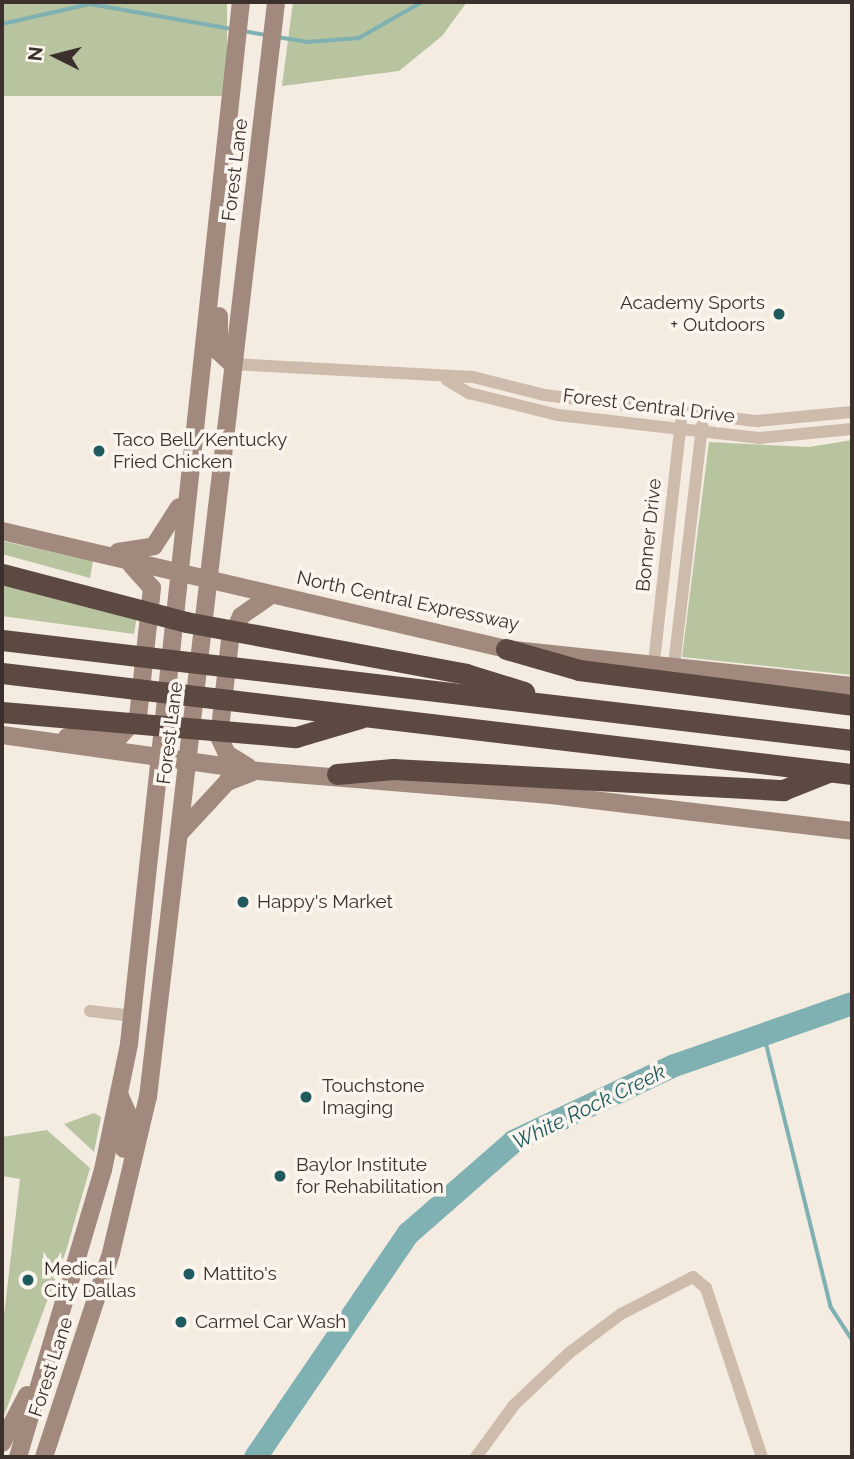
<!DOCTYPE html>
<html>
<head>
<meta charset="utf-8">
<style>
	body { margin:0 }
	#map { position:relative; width:854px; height:1459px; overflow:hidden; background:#f4ebe1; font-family:Raleway,sans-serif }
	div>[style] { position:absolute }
	.green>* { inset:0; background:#b8c4a0; transform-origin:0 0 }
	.stream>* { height:3.5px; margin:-1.75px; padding:0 1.75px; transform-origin:1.75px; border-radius:1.75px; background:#7fb0b2 }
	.river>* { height:23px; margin:-11.5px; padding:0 11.5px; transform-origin:11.5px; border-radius:11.5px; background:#7fb0b2 }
	.minor>* { height:12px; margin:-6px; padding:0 6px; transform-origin:6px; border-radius:6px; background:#cdbbac }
	.secondary>* { height:18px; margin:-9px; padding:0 9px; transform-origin:9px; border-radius:9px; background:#a18a7d }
	.motorway>* { height:21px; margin:-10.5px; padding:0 10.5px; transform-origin:10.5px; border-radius:10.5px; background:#5c4a42 }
	.dots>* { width:19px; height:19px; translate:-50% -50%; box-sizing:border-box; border:4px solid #fbf5ee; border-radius:50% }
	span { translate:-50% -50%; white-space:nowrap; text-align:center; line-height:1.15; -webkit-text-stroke:7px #fbf5ee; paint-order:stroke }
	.street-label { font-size:19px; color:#3b302b }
	.poi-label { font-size:19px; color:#3b302b }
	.right { translate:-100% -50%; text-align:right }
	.left { translate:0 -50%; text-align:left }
	.water-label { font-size:21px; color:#1f5a5e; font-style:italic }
	.frame { position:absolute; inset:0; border:4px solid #3b302b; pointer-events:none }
	.north { position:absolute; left:21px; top:21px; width:70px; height:70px; -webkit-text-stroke:5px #fbf5ee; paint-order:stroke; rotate:276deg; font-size:19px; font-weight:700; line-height:28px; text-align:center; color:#3b302b }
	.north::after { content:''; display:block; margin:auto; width:24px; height:32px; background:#3b302b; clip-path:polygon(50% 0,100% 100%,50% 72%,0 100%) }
</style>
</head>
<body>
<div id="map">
	<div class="green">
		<div style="left:2px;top:2px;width:225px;height:94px"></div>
		<div style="clip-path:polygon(293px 2px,467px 2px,442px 36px,399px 71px,282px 86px)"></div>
		<div style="clip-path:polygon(852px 440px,852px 675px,682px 657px,709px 442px,809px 447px)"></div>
		<div style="clip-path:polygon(2px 541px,93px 561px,90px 578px,2px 554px)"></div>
		<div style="clip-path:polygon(2px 581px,137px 616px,134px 634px,2px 616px)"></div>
		<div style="clip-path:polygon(94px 1113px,101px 1117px,94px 1152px,64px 1124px)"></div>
		<div style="clip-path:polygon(47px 1130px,90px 1168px,66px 1251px,2px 1421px,2px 1332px,20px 1179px,2px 1176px,2px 1137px)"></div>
	</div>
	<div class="stream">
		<div style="left:2px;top:24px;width:90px;rotate:-12.8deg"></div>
		<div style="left:90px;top:4px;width:144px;rotate:10deg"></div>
		<div style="left:243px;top:31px;width:23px;rotate:10deg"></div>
		<div style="left:277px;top:37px;width:30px;rotate:9deg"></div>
		<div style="left:307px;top:42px;width:52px;rotate:-4.4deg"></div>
		<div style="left:359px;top:38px;width:73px;rotate:-29.7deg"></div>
		<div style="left:764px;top:1034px;width:281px;rotate:76.2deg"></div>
		<div style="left:831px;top:1307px;width:38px;rotate:57deg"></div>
	</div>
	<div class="river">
		<div style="left:255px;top:1457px;width:271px;rotate:-55.7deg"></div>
		<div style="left:408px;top:1233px;width:140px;rotate:-41.2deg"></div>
		<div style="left:513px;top:1141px;width:178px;rotate:-25.3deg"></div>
		<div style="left:674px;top:1065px;width:188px;rotate:-19.2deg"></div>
	</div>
	<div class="minor">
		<div style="left:232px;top:364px;width:241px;rotate:3.1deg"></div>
		<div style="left:473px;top:377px;width:73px;rotate:14.2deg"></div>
		<div style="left:544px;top:395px;width:215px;rotate:7deg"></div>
		<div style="left:757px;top:421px;width:95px;rotate:-5.4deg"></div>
		<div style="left:447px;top:380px;width:26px;rotate:31deg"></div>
		<div style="left:469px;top:393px;width:92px;rotate:13.9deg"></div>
		<div style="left:558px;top:415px;width:202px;rotate:6.5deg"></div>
		<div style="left:759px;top:438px;width:93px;rotate:-5.5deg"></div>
		<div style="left:654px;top:662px;width:241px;rotate:-83.6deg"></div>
		<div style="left:674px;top:665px;width:242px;rotate:-83.3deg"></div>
		<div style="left:90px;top:1011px;width:43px;rotate:6.6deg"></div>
		<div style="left:476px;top:1457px;width:64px;rotate:-53.8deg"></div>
		<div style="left:514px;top:1405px;width:76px;rotate:-43.4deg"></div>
		<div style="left:569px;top:1353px;width:65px;rotate:-36.9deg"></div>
		<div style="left:621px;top:1314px;width:81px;rotate:-27.2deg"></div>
		<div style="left:693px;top:1277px;width:17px;rotate:40deg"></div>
		<div style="left:706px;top:1288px;width:178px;rotate:71.7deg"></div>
	</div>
	<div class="secondary">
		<div style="left:219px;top:316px;width:36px;rotate:90deg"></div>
		<div style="left:219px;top:352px;width:18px;rotate:43deg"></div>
		<div style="left:2px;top:531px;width:518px;rotate:13.18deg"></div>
		<div style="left:506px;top:649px;width:348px;rotate:6.1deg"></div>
		<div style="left:118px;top:552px;width:36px;rotate:-9deg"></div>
		<div style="left:154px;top:546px;width:46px;rotate:-57.3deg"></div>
		<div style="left:2px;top:735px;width:259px;rotate:8deg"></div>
		<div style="left:258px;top:771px;width:294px;rotate:4.7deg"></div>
		<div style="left:551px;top:795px;width:303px;rotate:6.8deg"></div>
		<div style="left:67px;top:737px;width:53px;rotate:-1.1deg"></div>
		<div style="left:120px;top:736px;width:26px;rotate:-47deg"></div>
		<div style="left:138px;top:717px;width:130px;rotate:-83.8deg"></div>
		<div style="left:152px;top:588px;width:30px;rotate:-132deg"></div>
		<div style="left:248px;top:767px;width:25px;rotate:-148deg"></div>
		<div style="left:227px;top:754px;width:19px;rotate:-115deg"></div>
		<div style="left:219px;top:737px;width:98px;rotate:-83.5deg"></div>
		<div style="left:230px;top:640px;width:26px;rotate:-65deg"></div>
		<div style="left:241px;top:616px;width:37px;rotate:-35deg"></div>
		<div style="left:179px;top:834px;width:71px;rotate:-47.3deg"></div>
		<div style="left:227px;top:782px;width:28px;rotate:-21deg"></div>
		<div style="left:119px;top:1094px;width:22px;rotate:66deg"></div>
		<div style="left:128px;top:1114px;width:35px;rotate:97deg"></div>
		<div style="left:2px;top:1443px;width:54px;rotate:-62.5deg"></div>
		<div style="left:18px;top:1457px;width:299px;rotate:-73.5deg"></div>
		<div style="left:103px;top:1170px;width:129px;rotate:-78.3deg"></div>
		<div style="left:129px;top:1044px;width:1048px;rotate:-83.87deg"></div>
		<div style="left:44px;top:1457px;width:215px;rotate:-71.8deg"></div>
		<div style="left:111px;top:1253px;width:160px;rotate:-76.7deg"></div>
		<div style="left:148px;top:1097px;width:1102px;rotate:-83.33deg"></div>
	</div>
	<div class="motorway">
		<div style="left:2px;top:574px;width:190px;rotate:14.6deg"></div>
		<div style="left:186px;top:622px;width:285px;rotate:10.5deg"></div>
		<div style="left:466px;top:674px;width:61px;rotate:17.2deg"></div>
		<div style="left:2px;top:640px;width:856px;rotate:6.71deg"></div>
		<div style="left:506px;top:649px;width:76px;rotate:16deg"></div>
		<div style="left:579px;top:670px;width:275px;rotate:7.3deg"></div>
		<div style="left:2px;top:673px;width:856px;rotate:6.78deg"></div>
		<div style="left:2px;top:712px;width:295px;rotate:4.9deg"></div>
		<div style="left:296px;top:737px;width:67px;rotate:-16.5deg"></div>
		<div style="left:337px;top:774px;width:56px;rotate:-5.1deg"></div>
		<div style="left:393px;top:769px;width:391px;rotate:3.1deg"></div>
		<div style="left:783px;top:790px;width:48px;rotate:-21.8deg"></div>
	</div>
	<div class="dots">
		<div style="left:779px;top:314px;background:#1f5a5e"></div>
		<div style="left:99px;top:451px;background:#1f5a5e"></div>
		<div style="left:243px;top:902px;background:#1f5a5e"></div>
		<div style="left:306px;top:1097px;background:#1f5a5e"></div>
		<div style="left:280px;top:1176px;background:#1f5a5e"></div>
		<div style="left:189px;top:1274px;background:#1f5a5e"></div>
		<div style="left:28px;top:1280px;background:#1f5a5e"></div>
		<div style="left:181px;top:1322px;background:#1f5a5e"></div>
	</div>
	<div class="street-label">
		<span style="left:235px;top:170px;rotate:-83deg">Forest Lane</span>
		<span style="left:649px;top:406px;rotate:7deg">Forest Central Drive</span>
		<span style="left:649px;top:535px;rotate:-84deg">Bonner Drive</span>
		<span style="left:408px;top:601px;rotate:12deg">North Central Expressway</span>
		<span style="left:170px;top:733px;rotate:-83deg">Forest Lane</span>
		<span style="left:51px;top:1367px;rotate:-72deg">Forest Lane</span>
	</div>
	<div class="poi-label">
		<span class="right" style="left:765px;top:314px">Academy Sports<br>+ Outdoors</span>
		<span class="left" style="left:113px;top:451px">Taco Bell/Kentucky<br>Fried Chicken</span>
		<span class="left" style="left:257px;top:902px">Happy's Market</span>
		<span class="left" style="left:322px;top:1097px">Touchstone<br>Imaging</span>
		<span class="left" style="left:296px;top:1176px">Baylor Institute<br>for Rehabilitation</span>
		<span class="left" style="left:44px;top:1280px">Medical<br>City Dallas</span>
		<span class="left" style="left:203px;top:1274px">Mattito's</span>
		<span class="left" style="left:195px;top:1322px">Carmel Car Wash</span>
	</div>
	<div class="water-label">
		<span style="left:589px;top:1107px;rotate:-26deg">White Rock Creek</span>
	</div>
	<div class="frame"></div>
	<div class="north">N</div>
</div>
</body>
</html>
